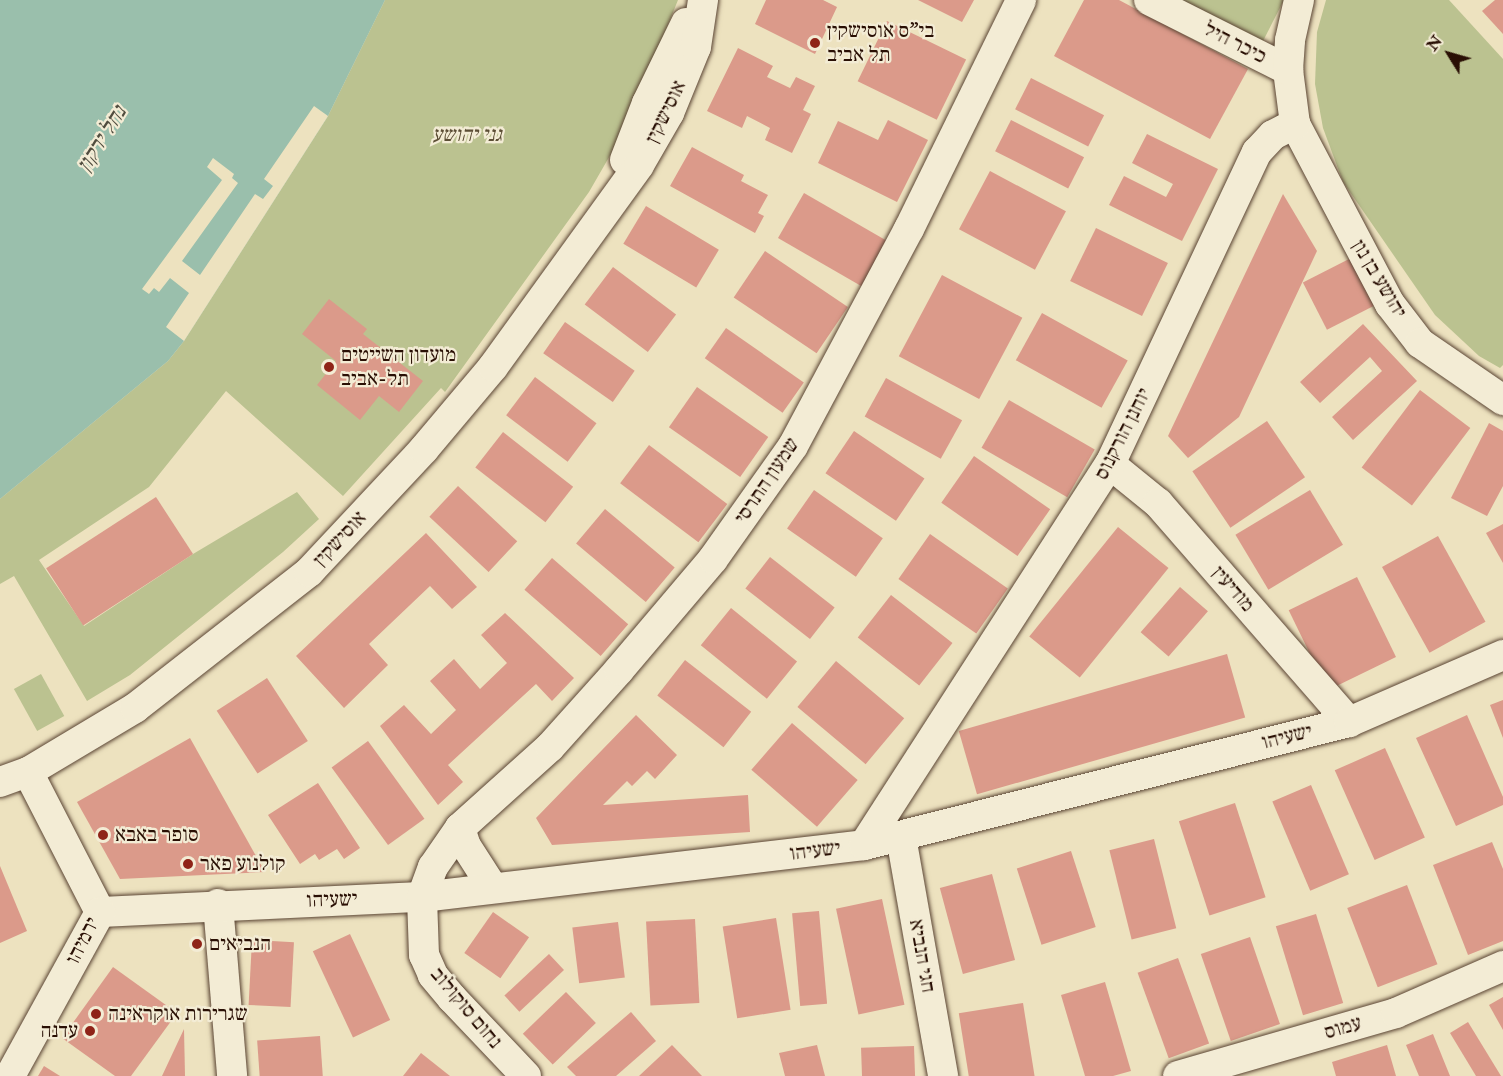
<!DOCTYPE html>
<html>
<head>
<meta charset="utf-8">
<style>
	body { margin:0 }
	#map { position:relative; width:1503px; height:1076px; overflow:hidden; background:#ede2bf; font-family:"IM FELL Double Pica","Frank Ruhl Libre",serif }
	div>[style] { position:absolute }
	.green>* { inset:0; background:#bbc290; transform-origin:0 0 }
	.water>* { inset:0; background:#9abfac }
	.pier>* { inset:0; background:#ede2bf }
	.building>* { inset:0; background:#db9a8a; transform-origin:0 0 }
	.roads { filter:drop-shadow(0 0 2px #5a4433) drop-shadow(0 0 2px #5a4433) }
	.minor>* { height:30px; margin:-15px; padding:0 15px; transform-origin:15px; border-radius:15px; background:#f3ecd5 }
	.dots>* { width:16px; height:16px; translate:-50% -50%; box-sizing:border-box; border:3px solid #f3ecd5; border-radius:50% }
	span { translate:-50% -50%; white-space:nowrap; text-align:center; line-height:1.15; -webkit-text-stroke:4.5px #f3ecd5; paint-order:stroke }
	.poi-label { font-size:21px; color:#290f04 }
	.left { translate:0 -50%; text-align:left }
	.right { translate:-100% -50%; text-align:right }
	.street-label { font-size:21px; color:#290f04 }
	.park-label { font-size:21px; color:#5c4e35; font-style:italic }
	.water-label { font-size:22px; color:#514d3f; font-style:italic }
	.north { position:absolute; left:1419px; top:24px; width:60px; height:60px; -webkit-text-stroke:4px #f3ecd5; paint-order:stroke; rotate:307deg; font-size:16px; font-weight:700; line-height:24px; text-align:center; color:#290f04 }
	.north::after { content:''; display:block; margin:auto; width:21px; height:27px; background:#290f04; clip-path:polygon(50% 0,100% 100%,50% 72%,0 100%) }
</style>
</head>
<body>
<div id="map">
	<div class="green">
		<div style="clip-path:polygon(385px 0,678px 0,627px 126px,589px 192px,445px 392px,441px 388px,343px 496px,226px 391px,149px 487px,39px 560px,84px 626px,193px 554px,297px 492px,319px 519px,283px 552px,130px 675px,87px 701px,14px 576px,0 584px,0 499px,168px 361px,184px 341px,328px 116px)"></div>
		<div style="clip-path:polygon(1178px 0,1284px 0,1262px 43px)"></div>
		<div style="clip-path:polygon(1326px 0,1449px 0,1503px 59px,1503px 365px,1500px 368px,1479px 356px,1435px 315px,1343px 182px,1323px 128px,1315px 84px,1317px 32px)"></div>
		<div style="left:41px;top:674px;width:48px;height:31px;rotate:61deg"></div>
	</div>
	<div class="water">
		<div style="clip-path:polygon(0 0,385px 0,328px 116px,184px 341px,168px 361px,0 499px)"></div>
	</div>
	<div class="pier">
		<div style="clip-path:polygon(314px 106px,328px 116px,184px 341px,166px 327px,189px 293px,170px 278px,159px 292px,154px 288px,149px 294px,142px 289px,222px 180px,207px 167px,213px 158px,234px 174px,232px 178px,238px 183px,182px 261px,200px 275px,255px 194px,263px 199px,273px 186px,264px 179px)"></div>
	</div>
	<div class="building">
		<div style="clip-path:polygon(766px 0,823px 0,837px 7px,815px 54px,755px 24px)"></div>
		<div style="clip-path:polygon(918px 0,974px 0,962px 22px)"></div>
		<div style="clip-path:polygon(1084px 0,1119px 0,1248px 69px,1210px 139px,1054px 56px)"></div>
		<div style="clip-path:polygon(1495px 0,1503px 0,1503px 34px,1482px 11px)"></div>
		<div style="left:887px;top:21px;width:88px;height:67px;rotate:26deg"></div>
		<div style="clip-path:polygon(738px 48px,773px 66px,767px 77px,790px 88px,796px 77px,815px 86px,803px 110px,811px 114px,792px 153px,765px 140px,770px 128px,747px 116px,742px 128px,707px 111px)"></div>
		<div style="left:1031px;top:78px;width:82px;height:35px;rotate:27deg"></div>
		<div style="clip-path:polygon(888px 120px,928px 140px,897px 202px,818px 163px,838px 121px,878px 140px)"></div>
		<div style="left:1011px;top:120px;width:82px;height:35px;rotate:27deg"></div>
		<div style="clip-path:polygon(1147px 134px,1218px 169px,1182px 241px,1109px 205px,1124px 176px,1166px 197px,1173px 184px,1132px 163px)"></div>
		<div style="clip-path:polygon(692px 147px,744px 175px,741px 181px,768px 195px,758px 213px,764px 216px,755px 233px,670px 186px)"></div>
		<div style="left:990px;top:171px;width:86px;height:66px;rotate:28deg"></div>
		<div style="left:804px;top:193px;width:99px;height:52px;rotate:30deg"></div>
		<div style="clip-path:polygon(1283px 194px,1317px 251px,1239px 417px,1188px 458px,1168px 436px)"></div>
		<div style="left:646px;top:206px;width:85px;height:44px;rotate:31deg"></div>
		<div style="left:1096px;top:228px;width:80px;height:59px;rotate:26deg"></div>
		<div style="left:765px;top:251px;width:100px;height:56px;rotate:34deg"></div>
		<div style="left:1351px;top:258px;width:53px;height:54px;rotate:63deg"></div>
		<div style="left:613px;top:267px;width:79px;height:47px;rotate:37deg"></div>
		<div style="left:942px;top:275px;width:91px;height:92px;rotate:28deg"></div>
		<div style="clip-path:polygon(329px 299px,367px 329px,363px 334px,423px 381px,399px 412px,379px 396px,360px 420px,317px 385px,336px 361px,302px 334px)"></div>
		<div style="left:1042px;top:313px;width:98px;height:54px;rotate:29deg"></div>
		<div style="left:565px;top:322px;width:85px;height:38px;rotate:35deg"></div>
		<div style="clip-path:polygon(1363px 324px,1417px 381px,1353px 440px,1332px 417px,1382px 371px,1370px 357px,1320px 403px,1300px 382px)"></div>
		<div style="left:726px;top:328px;width:95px;height:37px;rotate:35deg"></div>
		<div style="left:535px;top:377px;width:77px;height:48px;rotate:37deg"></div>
		<div style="left:886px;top:378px;width:87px;height:44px;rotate:29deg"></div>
		<div style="left:697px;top:387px;width:87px;height:49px;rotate:35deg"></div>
		<div style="left:1420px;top:390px;width:63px;height:97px;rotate:37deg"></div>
		<div style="left:1009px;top:400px;width:99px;height:55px;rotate:30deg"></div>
		<div style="left:1267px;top:421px;width:68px;height:90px;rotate:56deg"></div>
		<div style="clip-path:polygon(1489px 423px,1503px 431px,1503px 486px,1487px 516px,1451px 498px)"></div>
		<div style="left:854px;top:431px;width:85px;height:51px;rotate:34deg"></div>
		<div style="left:503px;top:432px;width:89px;height:45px;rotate:38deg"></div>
		<div style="left:649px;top:445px;width:98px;height:48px;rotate:37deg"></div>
		<div style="left:974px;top:456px;width:93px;height:57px;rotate:35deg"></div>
		<div style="left:458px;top:486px;width:81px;height:42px;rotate:43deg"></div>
		<div style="left:814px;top:490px;width:84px;height:47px;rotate:35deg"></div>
		<div style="left:1310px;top:490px;width:64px;height:87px;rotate:59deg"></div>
		<div style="left:156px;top:497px;width:68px;height:131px;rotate:57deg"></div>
		<div style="left:605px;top:509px;width:91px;height:45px;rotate:40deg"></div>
		<div style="clip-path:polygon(1503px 524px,1503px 563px,1486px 533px)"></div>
		<div style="left:1118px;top:527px;width:65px;height:141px;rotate:39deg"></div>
		<div style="clip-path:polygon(426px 533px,477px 587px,452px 609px,430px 586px,369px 644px,388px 665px,344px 708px,296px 656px)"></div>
		<div style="left:930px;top:534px;width:95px;height:55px;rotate:35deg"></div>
		<div style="left:1438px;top:536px;width:98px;height:64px;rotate:61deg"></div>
		<div style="left:770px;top:557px;width:82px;height:40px;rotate:38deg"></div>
		<div style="left:552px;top:558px;width:101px;height:42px;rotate:41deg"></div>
		<div style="left:1357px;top:577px;width:89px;height:76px;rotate:64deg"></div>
		<div style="left:1180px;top:587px;width:37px;height:60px;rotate:41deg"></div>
		<div style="left:891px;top:595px;width:78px;height:54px;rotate:38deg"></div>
		<div style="left:731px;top:608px;width:85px;height:48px;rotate:39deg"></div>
		<div style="clip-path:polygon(505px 613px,574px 678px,552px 701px,536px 684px,448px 765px,463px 782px,438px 805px,380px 726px,404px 705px,431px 734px,456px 710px,430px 681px,454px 659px,480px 689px,507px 663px,481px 635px)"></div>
		<div style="left:1227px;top:654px;width:66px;height:279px;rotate:74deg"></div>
		<div style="left:685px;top:660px;width:84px;height:45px;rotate:38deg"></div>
		<div style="left:836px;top:661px;width:89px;height:60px;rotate:40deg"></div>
		<div style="left:267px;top:678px;width:75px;height:60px;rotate:57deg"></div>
		<div style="clip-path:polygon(1503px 700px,1503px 738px,1490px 705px)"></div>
		<div style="clip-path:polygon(636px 715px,677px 755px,655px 779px,647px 771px,632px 786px,627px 781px,603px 805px,748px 795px,750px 832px,552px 845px,536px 818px)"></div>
		<div style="clip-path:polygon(1467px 715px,1503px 797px,1503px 805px,1456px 826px,1416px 738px)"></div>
		<div style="left:792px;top:723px;width:87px;height:62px;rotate:41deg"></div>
		<div style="clip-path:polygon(190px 738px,265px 872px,120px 879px,77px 802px)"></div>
		<div style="left:368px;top:741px;width:96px;height:45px;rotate:54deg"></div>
		<div style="left:1385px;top:748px;width:98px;height:55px;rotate:66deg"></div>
		<div style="clip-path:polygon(318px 783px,360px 848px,344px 859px,337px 849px,319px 860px,315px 854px,300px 864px,268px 815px)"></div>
		<div style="left:1311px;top:785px;width:97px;height:42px;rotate:67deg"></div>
		<div style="left:1235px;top:803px;width:99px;height:59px;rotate:72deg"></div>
		<div style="left:1154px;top:839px;width:92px;height:46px;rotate:76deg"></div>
		<div style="clip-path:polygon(1492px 842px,1503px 869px,1503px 941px,1468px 955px,1433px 865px)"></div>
		<div style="left:1071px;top:851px;width:80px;height:57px;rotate:72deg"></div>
		<div style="clip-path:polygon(0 866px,27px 931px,0 943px)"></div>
		<div style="left:992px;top:874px;width:89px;height:54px;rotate:75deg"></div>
		<div style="left:1407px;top:885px;width:85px;height:64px;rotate:69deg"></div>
		<div style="left:882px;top:899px;width:108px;height:47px;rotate:78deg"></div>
		<div style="left:819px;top:911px;width:93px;height:27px;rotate:85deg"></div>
		<div style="left:493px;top:912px;width:44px;height:50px;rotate:35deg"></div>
		<div style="left:1316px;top:914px;width:93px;height:42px;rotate:73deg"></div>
		<div style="left:776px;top:918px;width:93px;height:54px;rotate:81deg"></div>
		<div style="left:695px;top:919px;width:84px;height:49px;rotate:87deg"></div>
		<div style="left:618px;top:922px;width:56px;height:46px;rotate:83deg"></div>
		<div style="left:350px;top:934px;width:95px;height:41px;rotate:65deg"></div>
		<div style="left:1250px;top:937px;width:92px;height:52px;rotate:71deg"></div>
		<div style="left:252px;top:940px;width:42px;height:65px;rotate:3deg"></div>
		<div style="left:549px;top:954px;width:22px;height:61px;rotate:47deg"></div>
		<div style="left:1178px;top:958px;width:91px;height:43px;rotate:70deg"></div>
		<div style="clip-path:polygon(113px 967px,177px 1013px,131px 1076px,115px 1076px,62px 1038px)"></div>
		<div style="clip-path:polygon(1105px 982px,1131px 1071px,1113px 1076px,1085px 1076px,1061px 995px)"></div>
		<div style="left:566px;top:992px;width:43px;height:60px;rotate:46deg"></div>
		<div style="clip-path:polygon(1503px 997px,1503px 1030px,1489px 1005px)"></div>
		<div style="left:1023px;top:1003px;width:74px;height:65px;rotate:81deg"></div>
		<div style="clip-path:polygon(631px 1012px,656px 1041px,616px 1076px,576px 1076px,567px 1067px)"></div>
		<div style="clip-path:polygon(1468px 1022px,1501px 1076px,1476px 1076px,1450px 1033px)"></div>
		<div style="clip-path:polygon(184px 1029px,185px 1076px,162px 1076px)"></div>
		<div style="clip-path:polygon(1433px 1034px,1450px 1076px,1419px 1076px,1406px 1045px)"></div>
		<div style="left:320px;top:1036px;width:40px;height:63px;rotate:86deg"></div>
		<div style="clip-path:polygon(672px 1045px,702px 1076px,639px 1076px)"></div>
		<div style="clip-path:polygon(817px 1045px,825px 1076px,785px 1076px,779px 1053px)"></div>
		<div style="clip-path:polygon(1387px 1045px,1396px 1076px,1336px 1076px,1332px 1062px)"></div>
		<div style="left:914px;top:1046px;width:30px;height:53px;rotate:88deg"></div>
		<div style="clip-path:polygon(421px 1053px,450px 1076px,403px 1076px)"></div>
		<div style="clip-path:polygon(44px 1066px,60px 1076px,38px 1076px)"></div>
	</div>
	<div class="roads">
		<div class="minor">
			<div style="left:1149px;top:0;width:156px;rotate:26.7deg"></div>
			<div style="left:1295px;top:124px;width:204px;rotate:62.2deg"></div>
			<div style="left:1390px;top:304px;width:49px;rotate:52.4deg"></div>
			<div style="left:1420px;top:343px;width:101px;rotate:34.5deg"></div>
			<div style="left:625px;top:160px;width:61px;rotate:-68.9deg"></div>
			<div style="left:647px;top:103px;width:89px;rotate:-64deg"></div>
			<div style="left:1110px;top:464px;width:62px;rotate:39.1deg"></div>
			<div style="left:1158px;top:503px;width:291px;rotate:48.9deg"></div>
			<div style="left:28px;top:772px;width:157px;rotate:62.8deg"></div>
			<div style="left:0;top:782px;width:30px;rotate:-20deg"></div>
			<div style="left:28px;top:772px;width:125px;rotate:-30.9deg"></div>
			<div style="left:135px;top:708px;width:221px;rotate:-38deg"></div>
			<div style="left:309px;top:572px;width:168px;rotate:-46.9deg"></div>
			<div style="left:424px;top:449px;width:107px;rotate:-49.9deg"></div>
			<div style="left:493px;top:367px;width:249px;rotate:-54.1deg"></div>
			<div style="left:639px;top:165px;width:60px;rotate:-60deg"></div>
			<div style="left:669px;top:113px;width:71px;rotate:-67.8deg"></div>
			<div style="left:696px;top:47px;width:48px;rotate:-81.5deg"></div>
			<div style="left:460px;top:828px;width:19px;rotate:72deg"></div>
			<div style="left:466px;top:846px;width:50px;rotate:57.3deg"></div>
			<div style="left:901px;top:837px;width:243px;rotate:80deg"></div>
			<div style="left:864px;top:845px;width:454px;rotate:-57.2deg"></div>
			<div style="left:1110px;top:464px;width:345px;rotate:-64.8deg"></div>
			<div style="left:1257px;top:152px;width:23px;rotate:-47deg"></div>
			<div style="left:1273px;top:135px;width:25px;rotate:-27deg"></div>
			<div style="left:1295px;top:124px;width:54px;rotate:-97.4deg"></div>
			<div style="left:1288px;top:70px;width:30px;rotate:-86deg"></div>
			<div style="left:1290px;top:40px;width:41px;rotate:-77.3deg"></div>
			<div style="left:218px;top:904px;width:173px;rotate:85.3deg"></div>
			<div style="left:100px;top:912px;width:322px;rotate:-2.7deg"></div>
			<div style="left:422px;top:897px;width:445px;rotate:-6.7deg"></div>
			<div style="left:864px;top:845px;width:500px;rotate:-14.23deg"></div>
			<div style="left:1349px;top:722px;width:168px;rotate:-23.5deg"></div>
			<div style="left:10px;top:1076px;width:187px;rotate:-61.2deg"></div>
			<div style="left:526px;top:1076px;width:108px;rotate:-133.5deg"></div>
			<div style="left:452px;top:998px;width:30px;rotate:-130deg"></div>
			<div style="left:433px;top:975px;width:22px;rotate:-114deg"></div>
			<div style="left:424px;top:955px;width:58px;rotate:-92deg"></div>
			<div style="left:422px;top:897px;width:32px;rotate:-70deg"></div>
			<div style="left:433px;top:867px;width:47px;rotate:-55.3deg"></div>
			<div style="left:460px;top:828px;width:121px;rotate:-42deg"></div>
			<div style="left:550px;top:747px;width:103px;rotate:-48.1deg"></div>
			<div style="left:619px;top:670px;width:145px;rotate:-49.7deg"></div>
			<div style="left:713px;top:559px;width:138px;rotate:-54.7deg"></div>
			<div style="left:793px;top:446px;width:246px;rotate:-61.9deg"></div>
			<div style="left:909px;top:229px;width:255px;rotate:-63.9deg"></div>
			<div style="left:1178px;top:1076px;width:227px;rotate:-16.1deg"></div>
			<div style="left:1396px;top:1013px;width:117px;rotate:-23.7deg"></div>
		</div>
	</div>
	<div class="dots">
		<div style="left:815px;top:43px;background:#8f2418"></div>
		<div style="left:329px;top:367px;background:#8f2418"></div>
		<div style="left:103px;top:835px;background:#8f2418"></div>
		<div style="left:188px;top:864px;background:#8f2418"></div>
		<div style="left:197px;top:944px;background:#8f2418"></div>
		<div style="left:96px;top:1014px;background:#8f2418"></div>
		<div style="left:90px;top:1031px;background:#8f2418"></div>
	</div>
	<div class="poi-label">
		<span class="left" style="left:827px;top:43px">בי"ס אוסישקין<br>תל אביב</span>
		<span class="left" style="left:341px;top:367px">מועדון השייטים<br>תל-אביב</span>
		<span class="left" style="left:115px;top:835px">סופר באבא</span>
		<span class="left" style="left:200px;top:864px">קולנוע פאר</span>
		<span class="left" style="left:209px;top:944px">הנביאים</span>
		<span class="left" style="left:108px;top:1014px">שגרירות אוקראינה</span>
		<span class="right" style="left:78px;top:1031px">עדנה</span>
	</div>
	<div class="street-label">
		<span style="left:1235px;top:43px;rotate:27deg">כיכר היל</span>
		<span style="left:666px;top:112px;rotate:-64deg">אוסישקין</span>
		<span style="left:1379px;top:279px;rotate:59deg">יהושע בן נון</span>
		<span style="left:1123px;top:434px;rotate:-63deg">יוחנן הורקנוס</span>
		<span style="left:767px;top:481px;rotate:-56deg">שמעון התרסי</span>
		<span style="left:340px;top:539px;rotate:-47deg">אוסישקין</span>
		<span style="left:1233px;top:589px;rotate:49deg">מודיעין</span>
		<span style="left:1287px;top:737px;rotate:-14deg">ישעיהו</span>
		<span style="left:815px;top:851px;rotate:-7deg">ישעיהו</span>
		<span style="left:332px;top:900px;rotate:-2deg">ישעיהו</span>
		<span style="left:83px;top:941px;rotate:-63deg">ירמיהו</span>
		<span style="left:922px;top:956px;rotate:80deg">חגי הנביא</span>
		<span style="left:466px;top:1008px;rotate:50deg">נחום סוקולוב</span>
		<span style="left:1343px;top:1028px;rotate:-16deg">עמוס</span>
	</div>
	<div class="park-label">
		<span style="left:467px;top:135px">גני יהושע</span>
	</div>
	<div class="water-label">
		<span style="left:102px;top:139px;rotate:-58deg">נחל ירקון</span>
	</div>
	<div class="north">N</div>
</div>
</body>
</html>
